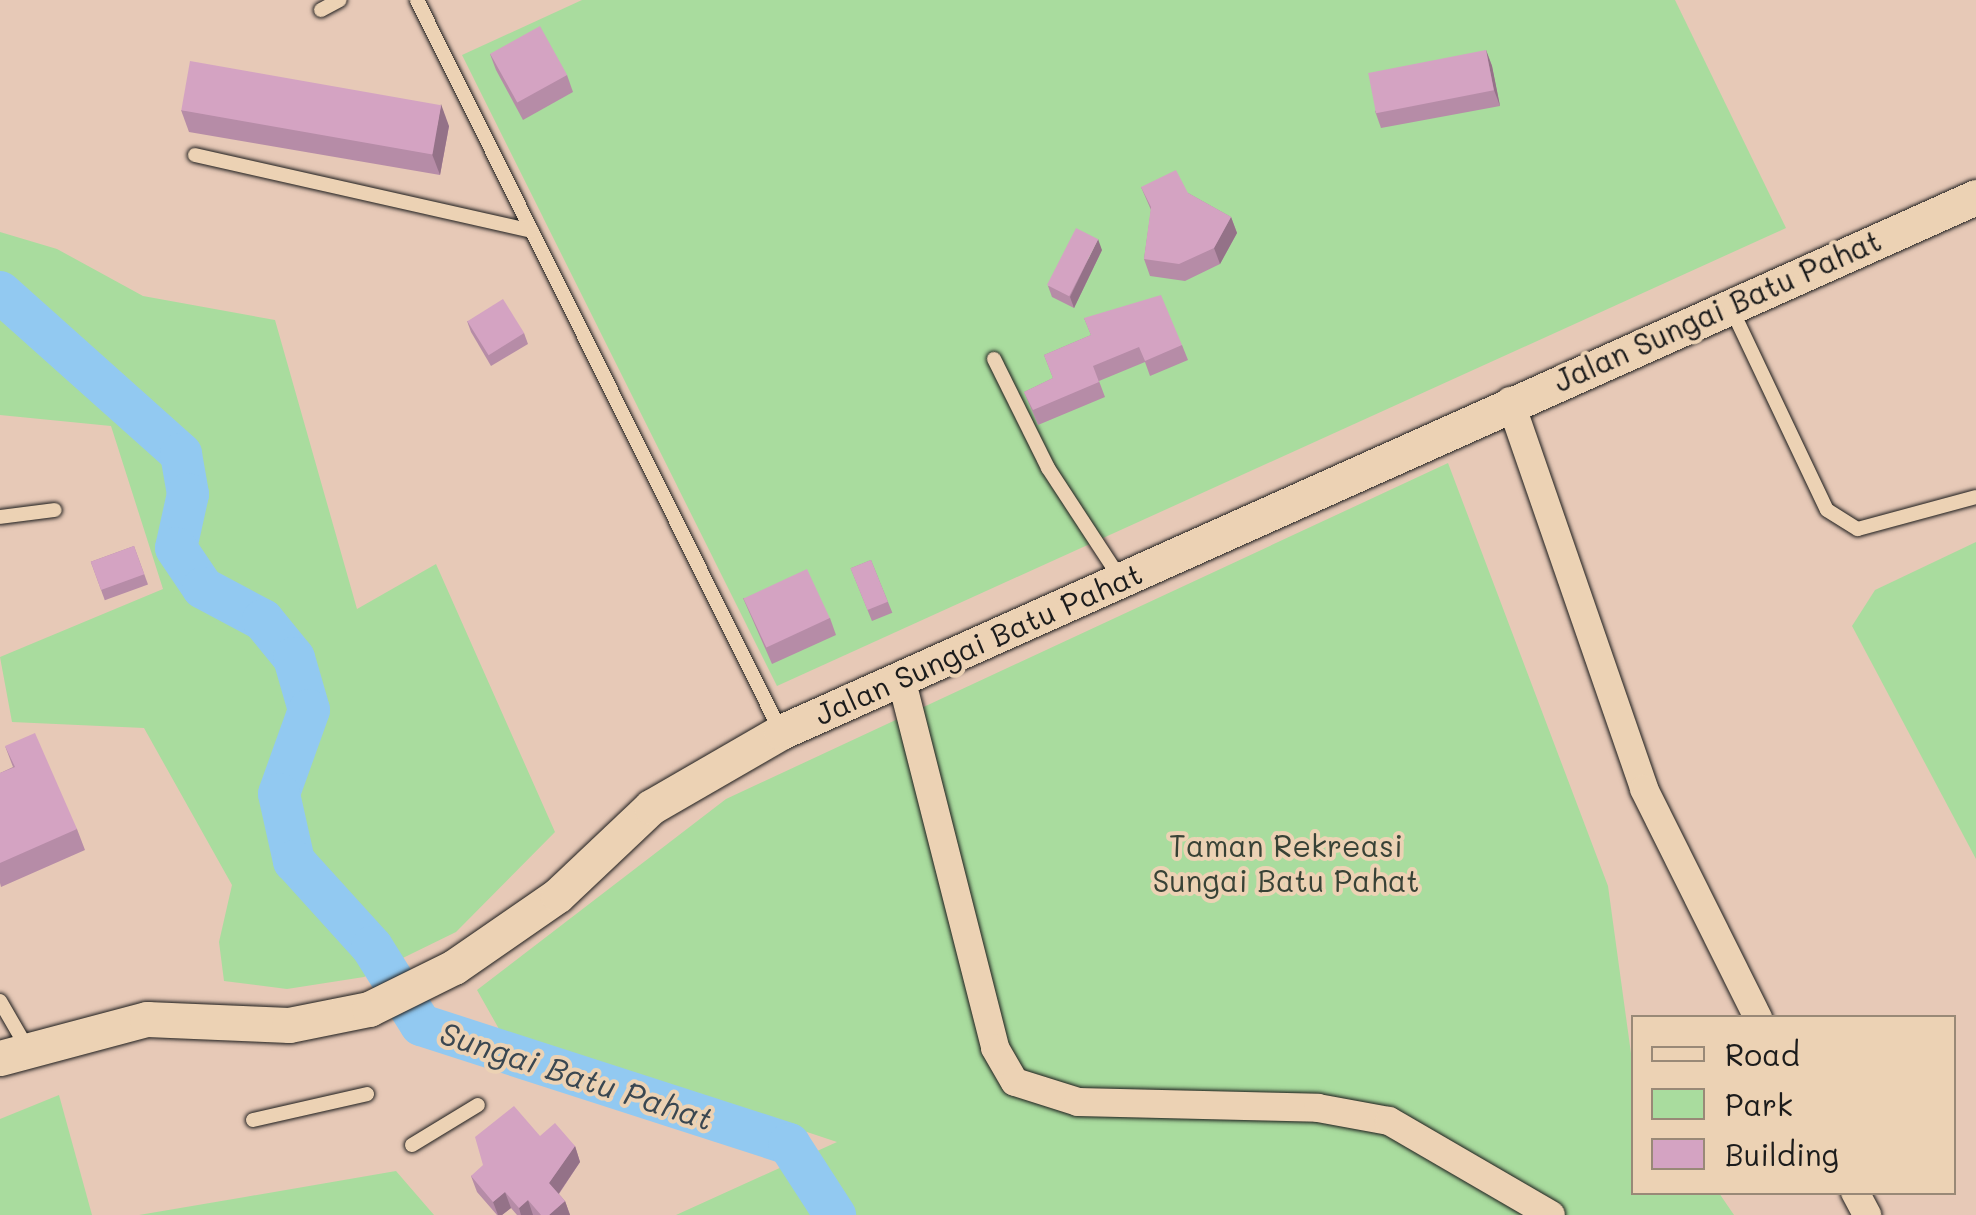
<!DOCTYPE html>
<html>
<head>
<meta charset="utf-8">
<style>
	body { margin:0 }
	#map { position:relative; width:1976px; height:1215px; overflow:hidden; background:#e7c9b7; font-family:Mali,sans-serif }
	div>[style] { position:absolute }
	.green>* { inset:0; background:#a9dc9e }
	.river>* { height:42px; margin:-21px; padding:0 21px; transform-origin:21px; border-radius:21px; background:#92c9f1 }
	.roads { filter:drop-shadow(0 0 2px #1c1c1c) drop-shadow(0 0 2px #1c1c1c) }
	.service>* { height:14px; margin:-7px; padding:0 7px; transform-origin:7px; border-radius:7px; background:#ecd2b4 }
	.minor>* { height:28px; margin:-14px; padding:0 14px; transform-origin:14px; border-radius:14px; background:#ecd2b4 }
	.tertiary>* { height:35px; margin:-17.5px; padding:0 17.5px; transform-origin:17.5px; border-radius:17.5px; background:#ecd2b4 }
	.wall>* { inset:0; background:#b68ca7; transform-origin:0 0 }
	.shaded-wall>* { inset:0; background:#947288 }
	.building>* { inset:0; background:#d4a3c2; transform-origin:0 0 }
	span { translate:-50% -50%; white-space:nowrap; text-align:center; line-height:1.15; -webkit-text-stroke:8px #ecd2b4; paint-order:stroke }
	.street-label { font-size:30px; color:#1c1c1c }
	.park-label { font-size:30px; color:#384236 }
	.water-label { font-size:32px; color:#3a4751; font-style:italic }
	.legend { position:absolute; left:1631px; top:1015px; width:325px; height:180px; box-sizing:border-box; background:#ecd2b4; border:2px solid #998977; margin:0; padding:12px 18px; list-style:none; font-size:30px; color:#1c1c1c }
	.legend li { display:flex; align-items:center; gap:20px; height:50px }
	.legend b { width:50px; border:2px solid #998977 }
</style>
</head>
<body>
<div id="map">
	<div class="green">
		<div style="clip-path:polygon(582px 0,1675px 0,1786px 228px,777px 686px,462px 55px)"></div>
		<div style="clip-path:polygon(0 232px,57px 249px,143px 296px,275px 320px,357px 609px,436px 564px,555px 832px,456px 932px,364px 977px,287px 989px,224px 981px,219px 942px,232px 885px,144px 728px,12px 722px,0 657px,163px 589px,111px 426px,0 415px)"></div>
		<div style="clip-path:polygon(1448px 463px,1608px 886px,1633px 1068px,1634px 1192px,1719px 1193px,1734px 1215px,676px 1215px,837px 1142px,499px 1029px,477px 990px,726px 799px)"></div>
		<div style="clip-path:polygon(1976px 542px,1976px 859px,1852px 626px,1875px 590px)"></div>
		<div style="clip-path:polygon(59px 1095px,92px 1215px,0 1215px,0 1119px)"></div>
		<div style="clip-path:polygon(396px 1171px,434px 1215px,139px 1215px,245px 1197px)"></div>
	</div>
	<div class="river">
		<div style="left:0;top:292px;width:243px;rotate:41.8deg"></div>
		<div style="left:181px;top:454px;width:41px;rotate:80.1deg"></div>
		<div style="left:188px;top:494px;width:55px;rotate:102.5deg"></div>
		<div style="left:176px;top:548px;width:48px;rotate:56deg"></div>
		<div style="left:203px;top:588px;width:68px;rotate:28.1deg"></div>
		<div style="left:263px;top:620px;width:49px;rotate:50.8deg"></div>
		<div style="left:294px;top:658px;width:54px;rotate:73.9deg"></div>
		<div style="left:309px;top:710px;width:89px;rotate:109.7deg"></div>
		<div style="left:279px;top:794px;width:69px;rotate:77.4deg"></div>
		<div style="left:294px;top:861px;width:116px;rotate:47.8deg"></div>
		<div style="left:372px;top:947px;width:92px;rotate:57.9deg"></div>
		<div style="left:421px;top:1025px;width:387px;rotate:17.9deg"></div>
		<div style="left:789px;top:1144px;width:85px;rotate:57.1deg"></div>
	</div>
	<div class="roads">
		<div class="service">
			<div style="left:417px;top:0;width:818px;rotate:63.56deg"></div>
			<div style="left:321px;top:10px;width:21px;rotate:-28deg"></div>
			<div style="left:195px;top:155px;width:345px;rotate:12.7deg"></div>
			<div style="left:1732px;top:310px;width:221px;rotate:64.6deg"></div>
			<div style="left:1827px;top:510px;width:36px;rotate:32deg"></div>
			<div style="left:1858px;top:529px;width:122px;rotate:-15.2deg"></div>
			<div style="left:994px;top:359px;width:122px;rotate:63.6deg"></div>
			<div style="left:1048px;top:468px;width:131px;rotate:56.8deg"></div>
			<div style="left:0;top:517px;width:55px;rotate:-7.3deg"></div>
			<div style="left:0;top:1001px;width:52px;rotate:60deg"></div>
			<div style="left:253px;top:1120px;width:117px;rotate:-12.8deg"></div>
			<div style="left:412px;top:1145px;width:77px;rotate:-31.2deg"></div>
		</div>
		<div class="minor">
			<div style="left:1510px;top:401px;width:410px;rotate:70.9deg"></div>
			<div style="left:1644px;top:789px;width:256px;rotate:63.5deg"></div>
			<div style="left:901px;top:678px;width:382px;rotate:75.7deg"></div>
			<div style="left:995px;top:1048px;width:39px;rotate:60deg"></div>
			<div style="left:1015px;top:1082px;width:66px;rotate:17.6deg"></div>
			<div style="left:1078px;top:1102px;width:240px;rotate:1.4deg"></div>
			<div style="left:1318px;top:1108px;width:72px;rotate:10.4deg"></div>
			<div style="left:1389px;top:1121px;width:187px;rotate:30.1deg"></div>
			<div style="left:1855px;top:1192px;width:26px;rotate:62deg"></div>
		</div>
		<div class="tertiary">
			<div style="left:0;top:1058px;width:152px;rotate:-14.9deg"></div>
			<div style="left:147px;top:1019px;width:142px;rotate:2.4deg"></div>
			<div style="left:289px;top:1025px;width:82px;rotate:-11.3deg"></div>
			<div style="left:369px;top:1009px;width:95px;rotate:-26.3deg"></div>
			<div style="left:454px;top:967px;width:126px;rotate:-34.7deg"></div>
			<div style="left:558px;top:895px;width:128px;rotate:-43.4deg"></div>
			<div style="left:651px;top:807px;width:150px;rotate:-30deg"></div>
			<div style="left:781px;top:732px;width:1309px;rotate:-24.12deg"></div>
		</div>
	</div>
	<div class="wall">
		<div style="clip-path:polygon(1486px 50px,1492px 66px,1500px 106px,1381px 128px,1375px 111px)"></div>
		<div style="clip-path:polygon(490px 54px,567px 75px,573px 92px,523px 120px,496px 70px)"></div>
		<div style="clip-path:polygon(181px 110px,449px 126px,440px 175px,189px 132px)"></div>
		<div style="clip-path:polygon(1141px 187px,1188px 193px,1231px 217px,1237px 233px,1220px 264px,1185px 281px,1150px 276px,1144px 259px,1151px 210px)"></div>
		<div style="clip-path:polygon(1102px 250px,1074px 308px,1052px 297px,1048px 286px)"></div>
		<div style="clip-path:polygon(1084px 318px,1182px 345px,1188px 360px,1150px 376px,1145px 362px,1099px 381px,1105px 397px,1038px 425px,1024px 392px,1053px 378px,1044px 355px,1091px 335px)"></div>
		<div style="clip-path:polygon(467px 321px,524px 333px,528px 344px,491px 366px,471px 332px)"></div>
		<div style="left:134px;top:546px;width:41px;height:46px;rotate:70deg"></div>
		<div style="left:871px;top:560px;width:57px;height:22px;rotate:68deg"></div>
		<div style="clip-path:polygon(743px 598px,830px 618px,836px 635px,772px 664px)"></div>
		<div style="clip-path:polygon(5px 746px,77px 829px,85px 850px,1px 887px,0 883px,0 773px,13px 767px)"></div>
		<div style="clip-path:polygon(540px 1136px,575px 1146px,580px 1162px,559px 1194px,565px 1201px,570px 1215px,517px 1215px,511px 1208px,502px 1215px,497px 1215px,477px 1192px,471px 1176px)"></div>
	</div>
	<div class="shaded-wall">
		<div style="clip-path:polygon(1486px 50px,1492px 66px,1500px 106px,1494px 90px)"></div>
		<div style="clip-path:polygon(441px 104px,449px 126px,440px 175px,432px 154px)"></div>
		<div style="clip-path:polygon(1231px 217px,1237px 233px,1220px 264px,1214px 248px)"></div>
		<div style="clip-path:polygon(1098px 239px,1102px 250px,1074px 308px,1070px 297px)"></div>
		<div style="clip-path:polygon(575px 1146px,580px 1162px,555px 1199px,549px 1183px)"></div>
		<div style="clip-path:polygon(505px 1192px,511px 1208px,502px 1215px,498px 1215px,493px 1202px)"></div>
		<div style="clip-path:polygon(528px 1200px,533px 1215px,521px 1215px,519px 1208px)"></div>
		<div style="clip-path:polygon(565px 1201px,570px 1215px,549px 1215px)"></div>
	</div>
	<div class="building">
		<div style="left:540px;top:26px;width:56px;height:57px;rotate:61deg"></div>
		<div style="left:1486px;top:50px;width:41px;height:120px;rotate:79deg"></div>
		<div style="left:190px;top:61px;width:255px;height:50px;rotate:10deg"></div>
		<div style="clip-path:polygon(1176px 170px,1188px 193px,1231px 217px,1214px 248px,1179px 264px,1144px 259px,1151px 207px,1141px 187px)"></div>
		<div style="left:1076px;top:228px;width:25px;height:64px;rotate:27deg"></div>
		<div style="clip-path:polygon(1161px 295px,1182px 345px,1145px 361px,1139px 347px,1093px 366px,1099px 382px,1033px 410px,1024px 392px,1053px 378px,1044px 355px,1091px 335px,1084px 318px)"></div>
		<div style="left:503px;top:299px;width:40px;height:42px;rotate:58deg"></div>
		<div style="left:134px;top:546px;width:30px;height:46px;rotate:70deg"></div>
		<div style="left:871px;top:560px;width:45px;height:22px;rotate:68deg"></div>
		<div style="left:807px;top:569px;width:54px;height:70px;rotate:65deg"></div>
		<div style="clip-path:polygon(35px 733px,77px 829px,0 863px,0 773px,15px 767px,5px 746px)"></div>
		<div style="clip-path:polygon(514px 1106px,540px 1136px,555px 1123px,575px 1146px,549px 1183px,565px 1201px,549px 1215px,541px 1215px,528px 1200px,519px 1208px,505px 1192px,493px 1202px,471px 1176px,483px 1165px,475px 1137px)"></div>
	</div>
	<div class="street-label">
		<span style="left:1717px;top:310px;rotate:-24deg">Jalan Sungai Batu Pahat</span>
		<span style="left:978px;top:643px;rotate:-24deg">Jalan Sungai Batu Pahat</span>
	</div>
	<div class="park-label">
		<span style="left:1286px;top:862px">Taman Rekreasi<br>Sungai Batu Pahat</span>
	</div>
	<div class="water-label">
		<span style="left:577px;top:1075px;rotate:18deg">Sungai Batu Pahat</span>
	</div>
	<ul class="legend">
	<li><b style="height:12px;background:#ecd2b4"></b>Road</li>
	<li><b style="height:28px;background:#a9dc9e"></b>Park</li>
	<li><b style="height:28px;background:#d4a3c2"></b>Building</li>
	</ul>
</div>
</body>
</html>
